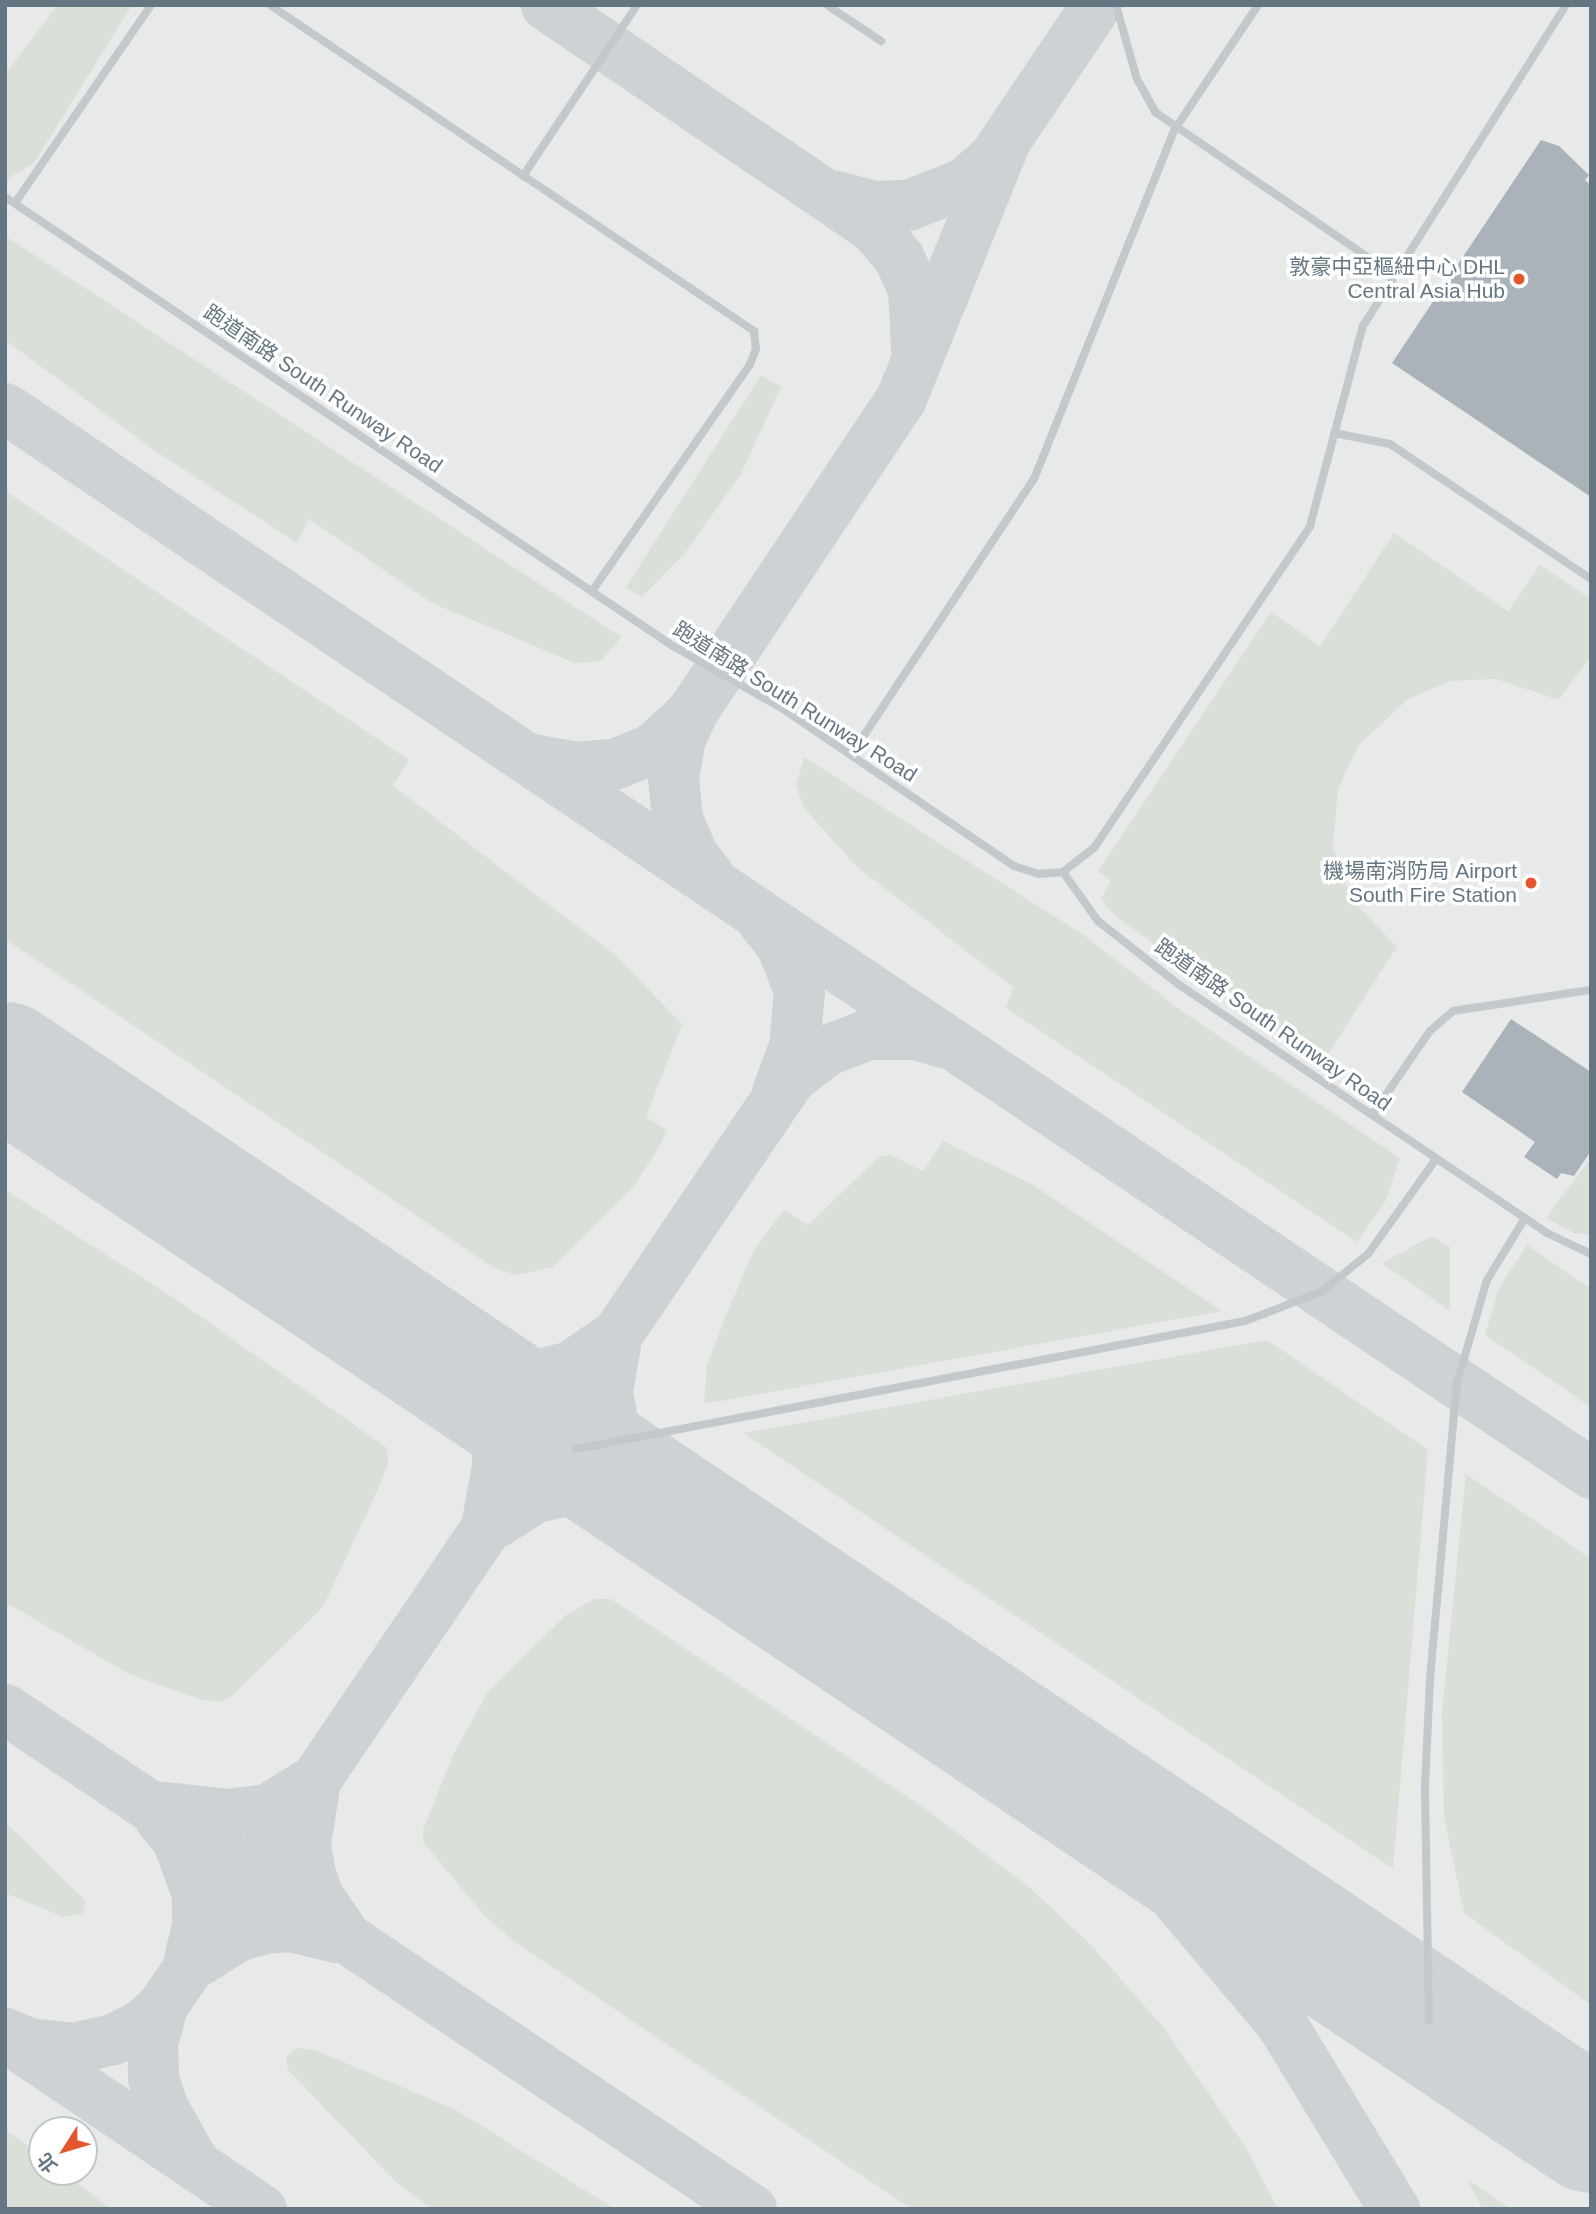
<!DOCTYPE html>
<html>
<head>
<meta charset="utf-8">
<style>
	body { margin:0 }
	#map { position:relative; width:1596px; height:2214px; overflow:hidden; background:#fafaf8; font-family:Helvetica,"Noto Sans TC",sans-serif }
	div>[style] { position:absolute }
	.built>* { inset:0; background:#e8e9e9 }
	.green>* { inset:0; background:#dadfd7 }
	.taxiway>* { height:51px; margin:-25.5px; padding:0 25.5px; transform-origin:25.5px; border-radius:25.5px; background:#ced2d4 }
	.runway>* { height:126px; margin:-63px; padding:0 63px; transform-origin:63px; border-radius:63px; background:#ced2d4 }
	.building>* { inset:0; background:#aab3b9 }
	.lane>* { height:8px; margin:-4px; padding:0 4px; transform-origin:4px; border-radius:4px; background:#c3c8cc }
	.dots>* { width:19px; height:19px; translate:-50% -50%; box-sizing:border-box; border:4px solid #fff; border-radius:50% }
	span { translate:-50% -50%; white-space:nowrap; text-align:center; line-height:1.15; -webkit-text-stroke:7px #fff; paint-order:stroke }
	.poi-label { font-size:21px; color:#657683 }
	.right { translate:-100% -50%; text-align:right }
	.street-label { font-size:21px; color:#657683 }
	.frame { position:absolute; inset:0; border:7px solid #657683; pointer-events:none }
	.north { position:absolute; left:28px; top:2116px; width:70px; height:70px; box-sizing:border-box; background:#fff; border:2px solid #c1c8cd; border-radius:50%; rotate:233deg; font-size:19px; font-weight:700; line-height:28px; text-align:center; color:#657683 }
	.north::after { content:''; display:block; margin:auto; width:24px; height:32px; background:#e4572e; clip-path:polygon(50% 0,100% 100%,50% 72%,0 100%) }
</style>
</head>
<body>
<div id="map">
	<div class="built">
		<div style="clip-path:polygon(evenodd,5px 5px,1591px 5px,1591px 2209px,5px 2209px,5px 5px,42px 2130px,84px 2130px,84px 2172px,42px 2172px,42px 2130px)"></div>
	</div>
	<div class="green">
		<div style="clip-path:polygon(58px 5px,132px 5px,34px 163px,5px 180px,5px 74px)"></div>
		<div style="clip-path:polygon(5px 236px,621px 637px,601px 661px,575px 663px,432px 603px,309px 519px,297px 543px,157px 452px,5px 340px)"></div>
		<div style="clip-path:polygon(761px 375px,781px 387px,741px 474px,685px 553px,642px 597px,626px 587px)"></div>
		<div style="clip-path:polygon(5px 491px,409px 760px,393px 786px,615px 955px,682px 1024px,646px 1117px,667px 1130px,658px 1149px,634px 1186px,553px 1267px,516px 1275px,494px 1268px,5px 939px)"></div>
		<div style="clip-path:polygon(1394px 533px,1508px 611px,1540px 565px,1591px 599px,1591px 656px,1559px 700px,1496px 679px,1450px 681px,1408px 699px,1358px 746px,1338px 789px,1333px 847px,1351px 899px,1397px 947px,1322px 1063px,1114px 915px,1101px 899px,1111px 881px,1098px 871px,1271px 612px,1320px 646px)"></div>
		<div style="clip-path:polygon(804px 757px,1085px 936px,1183px 1012px,1400px 1158px,1385px 1202px,1357px 1242px,1006px 1008px,1013px 987px,856px 866px,804px 808px,796px 786px)"></div>
		<div style="clip-path:polygon(943px 1141px,1033px 1185px,1222px 1311px,704px 1404px,707px 1365px,727px 1313px,755px 1248px,784px 1210px,808px 1225px,879px 1157px,890px 1155px,923px 1171px)"></div>
		<div style="clip-path:polygon(1591px 1158px,1591px 1234px,1589px 1235px,1574px 1233px,1546px 1218px)"></div>
		<div style="clip-path:polygon(5px 1190px,177px 1300px,387px 1448px,388px 1464px,380px 1485px,323px 1607px,231px 1697px,221px 1702px,199px 1699px,127px 1673px,5px 1602px)"></div>
		<div style="clip-path:polygon(1432px 1236px,1450px 1247px,1450px 1311px,1382px 1263px)"></div>
		<div style="clip-path:polygon(1527px 1245px,1591px 1289px,1591px 1407px,1485px 1335px,1499px 1288px)"></div>
		<div style="clip-path:polygon(1267px 1340px,1428px 1450px,1393px 1869px,743px 1433px)"></div>
		<div style="clip-path:polygon(1466px 1474px,1591px 1559px,1591px 2005px,1464px 1913px,1444px 1817px,1442px 1714px)"></div>
		<div style="clip-path:polygon(595px 1599px,611px 1599px,930px 1812px,1029px 1887px,1090px 1944px,1164px 2028px,1246px 2148px,1278px 2209px,912px 2209px,516px 1943px,483px 1914px,423px 1842px,423px 1830px,453px 1755px,487px 1693px,566px 1615px)"></div>
		<div style="clip-path:polygon(5px 1822px,86px 1901px,83px 1914px,64px 1917px,5px 1893px)"></div>
		<div style="clip-path:polygon(297px 2048px,315px 2050px,456px 2110px,615px 2209px,432px 2209px,397px 2183px,288px 2070px,286px 2057px)"></div>
		<div style="clip-path:polygon(5px 2130px,42px 2156px,42px 2172px,63px 2172px,111px 2209px,5px 2209px)"></div>
		<div style="clip-path:polygon(1467px 2179px,1511px 2209px,1483px 2209px)"></div>
	</div>
	<div class="taxiway">
		<div style="left:546px;top:5px;width:397px;rotate:34.2deg"></div>
		<div style="left:874px;top:228px;width:39px;rotate:50deg"></div>
		<div style="left:899px;top:258px;width:35px;rotate:66deg"></div>
		<div style="left:913px;top:290px;width:58px;rotate:87deg"></div>
		<div style="left:836px;top:196px;width:39px;rotate:15deg"></div>
		<div style="left:874px;top:206px;width:34px;rotate:-2deg"></div>
		<div style="left:908px;top:205px;width:60px;rotate:-21.4deg"></div>
		<div style="left:964px;top:183px;width:38px;rotate:-41deg"></div>
		<div style="left:993px;top:158px;width:184px;rotate:-56.1deg"></div>
		<div style="left:5px;top:408px;width:1910px;rotate:33.88deg"></div>
		<div style="left:533px;top:759px;width:44px;rotate:10.5deg"></div>
		<div style="left:576px;top:767px;width:38px;rotate:-5deg"></div>
		<div style="left:614px;top:764px;width:42px;rotate:-22.3deg"></div>
		<div style="left:653px;top:748px;width:53px;rotate:-42.7deg"></div>
		<div style="left:709px;top:876px;width:28px;rotate:-128deg"></div>
		<div style="left:692px;top:854px;width:38px;rotate:-113deg"></div>
		<div style="left:677px;top:819px;width:42px;rotate:-95.4deg"></div>
		<div style="left:673px;top:777px;width:39px;rotate:-80deg"></div>
		<div style="left:680px;top:739px;width:32px;rotate:-66deg"></div>
		<div style="left:693px;top:710px;width:375px;rotate:-56.3deg"></div>
		<div style="left:901px;top:398px;width:277px;rotate:-68deg"></div>
		<div style="left:763px;top:922px;width:28px;rotate:51deg"></div>
		<div style="left:781px;top:944px;width:50px;rotate:69deg"></div>
		<div style="left:799px;top:991px;width:55px;rotate:95.2deg"></div>
		<div style="left:794px;top:1046px;width:49px;rotate:110.3deg"></div>
		<div style="left:615px;top:1345px;width:47px;rotate:99.9deg"></div>
		<div style="left:607px;top:1391px;width:49px;rotate:80.5deg"></div>
		<div style="left:615px;top:1439px;width:52px;rotate:58.5deg"></div>
		<div style="left:642px;top:1483px;width:42px;rotate:45deg"></div>
		<div style="left:432px;top:1352px;width:34px;rotate:37deg"></div>
		<div style="left:459px;top:1372px;width:69px;rotate:60.5deg"></div>
		<div style="left:493px;top:1432px;width:28px;rotate:80deg"></div>
		<div style="left:498px;top:1460px;width:62px;rotate:100.2deg"></div>
		<div style="left:437px;top:1354px;width:52px;rotate:20.2deg"></div>
		<div style="left:486px;top:1372px;width:47px;rotate:3.7deg"></div>
		<div style="left:533px;top:1375px;width:37px;rotate:-13deg"></div>
		<div style="left:569px;top:1367px;width:47px;rotate:-34.7deg"></div>
		<div style="left:496px;top:1522px;width:46px;rotate:-32.7deg"></div>
		<div style="left:535px;top:1497px;width:48px;rotate:-12deg"></div>
		<div style="left:582px;top:1487px;width:57px;rotate:9.1deg"></div>
		<div style="left:638px;top:1496px;width:31px;rotate:27deg"></div>
		<div style="left:5px;top:1709px;width:898px;rotate:33.83deg"></div>
		<div style="left:1027px;top:1752px;width:186px;rotate:43.9deg"></div>
		<div style="left:1161px;top:1881px;width:186px;rotate:49.8deg"></div>
		<div style="left:1281px;top:2023px;width:218px;rotate:58.7deg"></div>
		<div style="left:314px;top:1787px;width:56px;rotate:99.3deg"></div>
		<div style="left:305px;top:1842px;width:28px;rotate:82deg"></div>
		<div style="left:309px;top:1870px;width:26px;rotate:72deg"></div>
		<div style="left:317px;top:1895px;width:42px;rotate:55.6deg"></div>
		<div style="left:157px;top:1806px;width:69px;rotate:6.6deg"></div>
		<div style="left:226px;top:1814px;width:41px;rotate:-7deg"></div>
		<div style="left:267px;top:1809px;width:52px;rotate:-31.5deg"></div>
		<div style="left:160px;top:1819px;width:26px;rotate:50deg"></div>
		<div style="left:177px;top:1839px;width:59px;rotate:70deg"></div>
		<div style="left:197px;top:1894px;width:31px;rotate:90deg"></div>
		<div style="left:197px;top:1925px;width:36px;rotate:103deg"></div>
		<div style="left:197px;top:1961px;width:49px;rotate:-31.8deg"></div>
		<div style="left:239px;top:1935px;width:27px;rotate:-15deg"></div>
		<div style="left:265px;top:1928px;width:25px;rotate:-5deg"></div>
		<div style="left:290px;top:1926px;width:47px;rotate:13.4deg"></div>
		<div style="left:162px;top:2006px;width:38px;rotate:105deg"></div>
		<div style="left:152px;top:2043px;width:35px;rotate:88deg"></div>
		<div style="left:153px;top:2078px;width:29px;rotate:72deg"></div>
		<div style="left:162px;top:2106px;width:60px;rotate:60.9deg"></div>
		<div style="left:1429px;top:2021px;width:181px;rotate:26.6deg"></div>
		<div style="left:5px;top:2033px;width:25px;rotate:23deg"></div>
		<div style="left:28px;top:2043px;width:45px;rotate:6.3deg"></div>
		<div style="left:73px;top:2048px;width:41px;rotate:-12.7deg"></div>
		<div style="left:113px;top:2039px;width:35px;rotate:-27deg"></div>
		<div style="left:144px;top:2023px;width:25px;rotate:-43deg"></div>
		<div style="left:162px;top:2006px;width:1122px;rotate:-55.9deg"></div>
		<div style="left:791px;top:1077px;width:45px;rotate:-36.9deg"></div>
		<div style="left:827px;top:1050px;width:44px;rotate:-21.3deg"></div>
		<div style="left:868px;top:1034px;width:48px"></div>
		<div style="left:916px;top:1034px;width:27px;rotate:17deg"></div>
		<div style="left:19px;top:2046px;width:292px;rotate:34deg"></div>
	</div>
	<div class="runway">
		<div style="left:5px;top:1065px;width:1910px;rotate:33.88deg"></div>
	</div>
	<div class="building">
		<div style="clip-path:polygon(1541px 140px,1559px 146px,1589px 175px,1585px 180px,1591px 185px,1591px 497px,1392px 363px)"></div>
		<div style="clip-path:polygon(1511px 1019px,1591px 1072px,1591px 1151px,1574px 1176px,1561px 1173px,1557px 1179px,1524px 1157px,1535px 1142px,1462px 1092px)"></div>
	</div>
	<div class="lane">
		<div style="left:270px;top:5px;width:584px;rotate:33.96deg"></div>
		<div style="left:754px;top:331px;width:18px;rotate:84deg"></div>
		<div style="left:756px;top:349px;width:18px;rotate:112deg"></div>
		<div style="left:749px;top:366px;width:274px;rotate:124.9deg"></div>
		<div style="left:827px;top:5px;width:65px;rotate:33.7deg"></div>
		<div style="left:1116px;top:5px;width:77px;rotate:74.2deg"></div>
		<div style="left:1137px;top:79px;width:38px;rotate:61deg"></div>
		<div style="left:1155px;top:112px;width:289px;rotate:34.3deg"></div>
		<div style="left:523px;top:176px;width:206px;rotate:-56.3deg"></div>
		<div style="left:5px;top:197px;width:805px;rotate:33.91deg"></div>
		<div style="left:673px;top:646px;width:127px;rotate:29.8deg"></div>
		<div style="left:783px;top:709px;width:279px;rotate:34.2deg"></div>
		<div style="left:1014px;top:866px;width:26px;rotate:18deg"></div>
		<div style="left:1039px;top:874px;width:24px;rotate:-5deg"></div>
		<div style="left:1063px;top:872px;width:60px;rotate:54.5deg"></div>
		<div style="left:1098px;top:921px;width:102px;rotate:38.2deg"></div>
		<div style="left:1178px;top:984px;width:445px;rotate:34deg"></div>
		<div style="left:1547px;top:1233px;width:49px;rotate:25.5deg"></div>
		<div style="left:15px;top:203px;width:240px;rotate:-55.5deg"></div>
		<div style="left:1334px;top:433px;width:57px;rotate:11.1deg"></div>
		<div style="left:1390px;top:444px;width:242px;rotate:33.9deg"></div>
		<div style="left:851px;top:755px;width:331px;rotate:-56.5deg"></div>
		<div style="left:1034px;top:479px;width:377px;rotate:-68.1deg"></div>
		<div style="left:1175px;top:129px;width:149px;rotate:-56.2deg"></div>
		<div style="left:1063px;top:872px;width:39px;rotate:-38deg"></div>
		<div style="left:1094px;top:848px;width:388px;rotate:-56.1deg"></div>
		<div style="left:1310px;top:526px;width:207px;rotate:-75.2deg"></div>
		<div style="left:1363px;top:326px;width:380px;rotate:-57.7deg"></div>
		<div style="left:1372px;top:1115px;width:102px;rotate:-55.4deg"></div>
		<div style="left:1430px;top:1031px;width:30px;rotate:-41deg"></div>
		<div style="left:1453px;top:1011px;width:140px;rotate:-8.7deg"></div>
		<div style="left:576px;top:1449px;width:681px;rotate:-10.83deg"></div>
		<div style="left:1245px;top:1321px;width:81px;rotate:-20.9deg"></div>
		<div style="left:1321px;top:1292px;width:60px;rotate:-39deg"></div>
		<div style="left:1368px;top:1254px;width:117px;rotate:-54.4deg"></div>
		<div style="left:1429px;top:2021px;width:236px;rotate:-91deg"></div>
		<div style="left:1425px;top:1785px;width:107px;rotate:-87.3deg"></div>
		<div style="left:1430px;top:1678px;width:296px;rotate:-84.8deg"></div>
		<div style="left:1457px;top:1383px;width:107px;rotate:-73.8deg"></div>
		<div style="left:1487px;top:1280px;width:73px;rotate:-58.5deg"></div>
	</div>
	<div class="dots">
		<div style="left:1519px;top:279px;background:#e4572e"></div>
		<div style="left:1531px;top:883px;background:#e4572e"></div>
	</div>
	<div class="poi-label">
		<span class="right" style="left:1505px;top:279px">敦豪中亞樞紐中心 DHL<br>Central Asia Hub</span>
		<span class="right" style="left:1517px;top:883px">機場南消防局 Airport<br>South Fire Station</span>
	</div>
	<div class="street-label">
		<span style="left:323px;top:389px;rotate:34deg">跑道南路 South Runway Road</span>
		<span style="left:795px;top:702px;rotate:32deg">跑道南路 South Runway Road</span>
		<span style="left:1273px;top:1025px;rotate:35deg">跑道南路 South Runway Road</span>
	</div>
	<div class="frame"></div>
	<div class="north">北</div>
</div>
</body>
</html>
